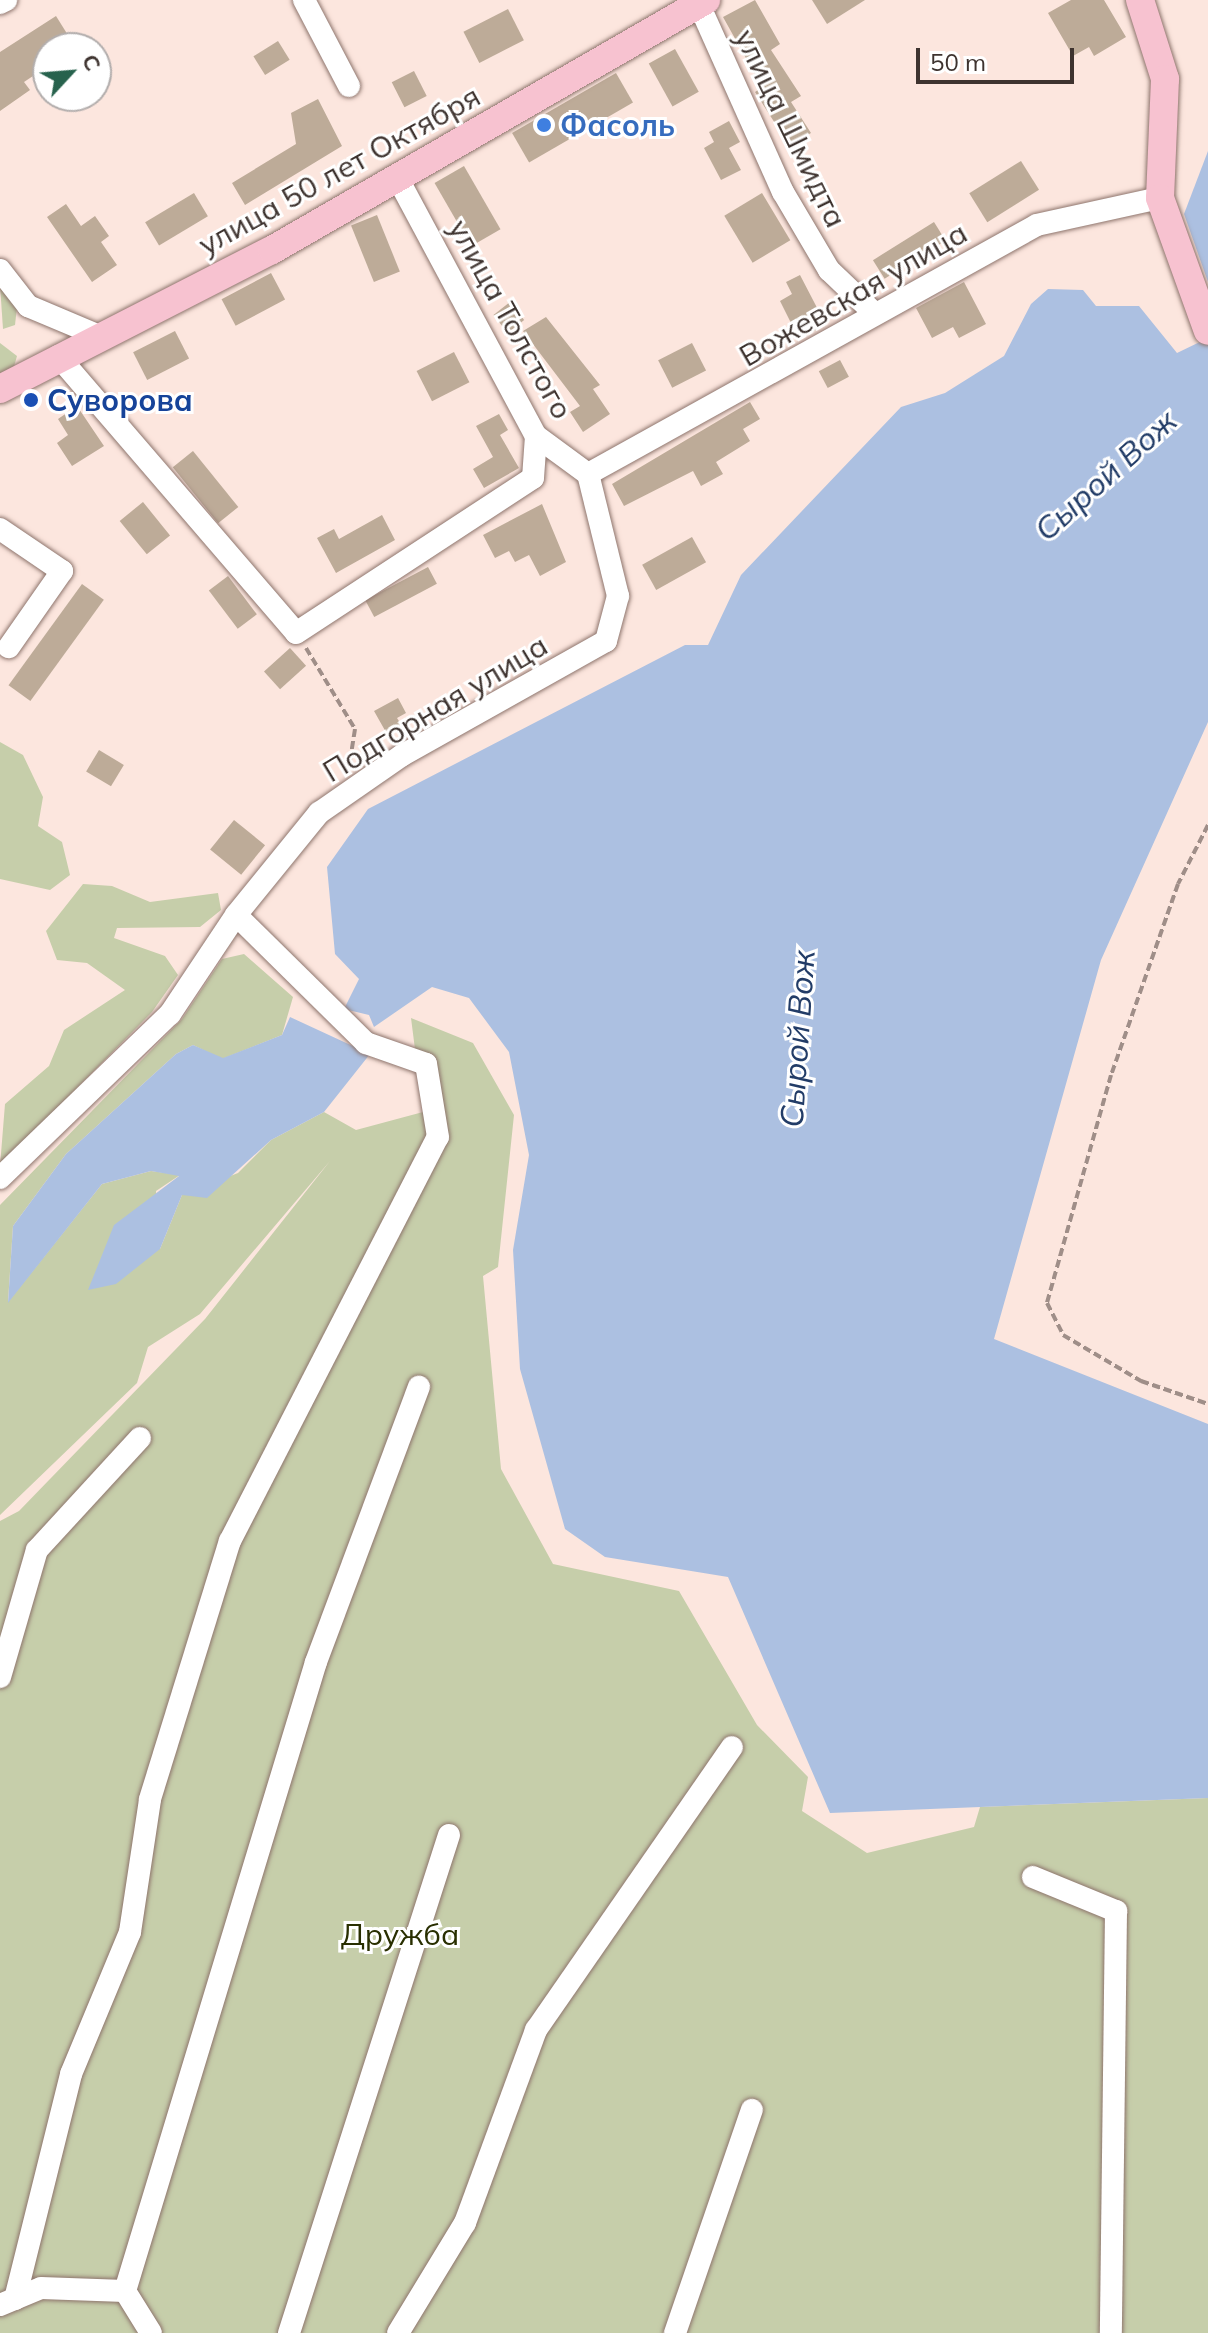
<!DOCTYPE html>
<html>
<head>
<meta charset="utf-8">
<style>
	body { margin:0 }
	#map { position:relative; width:1208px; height:2333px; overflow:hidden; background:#fce6de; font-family:Mulish,sans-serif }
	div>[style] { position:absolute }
	.green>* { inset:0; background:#c6ceaa }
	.water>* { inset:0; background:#acc0e1 }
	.building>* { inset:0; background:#bdab98; transform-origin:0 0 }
	.path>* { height:4px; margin-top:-2px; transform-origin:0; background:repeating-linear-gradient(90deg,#9f8e88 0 8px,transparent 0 12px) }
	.roads { filter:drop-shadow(0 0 2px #8e756d) drop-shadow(0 0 2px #8e756d) }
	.minor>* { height:22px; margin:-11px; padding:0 11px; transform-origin:11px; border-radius:11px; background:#fff }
	.major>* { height:28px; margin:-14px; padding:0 14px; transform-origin:14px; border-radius:14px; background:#f7c2d0 }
	.dots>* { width:22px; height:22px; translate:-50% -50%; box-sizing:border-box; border:4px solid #fff; border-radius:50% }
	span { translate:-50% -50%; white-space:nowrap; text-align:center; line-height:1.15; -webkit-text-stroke:6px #fff; paint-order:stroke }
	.shop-label { font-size:30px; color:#366cbe; font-weight:700 }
	.left { translate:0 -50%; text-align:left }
	.street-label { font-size:30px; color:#3e332f }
	.transit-label { font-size:30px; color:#164399; font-weight:700 }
	.park-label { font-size:30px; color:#292f01 }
	.water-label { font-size:32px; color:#223c67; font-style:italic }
	.north { position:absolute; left:32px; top:32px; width:80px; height:80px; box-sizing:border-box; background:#fff; border:2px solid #b2adac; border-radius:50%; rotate:64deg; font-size:22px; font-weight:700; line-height:32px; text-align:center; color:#3e332f }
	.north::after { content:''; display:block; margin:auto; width:28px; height:36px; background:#27624d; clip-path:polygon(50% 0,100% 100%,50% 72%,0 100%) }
	.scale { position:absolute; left:916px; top:48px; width:158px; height:36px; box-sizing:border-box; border:4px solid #3e332f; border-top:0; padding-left:10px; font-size:24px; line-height:28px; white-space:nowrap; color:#3e332f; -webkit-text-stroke:6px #fff; paint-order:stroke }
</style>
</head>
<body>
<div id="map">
	<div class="green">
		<div style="clip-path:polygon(0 285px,17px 307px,15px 325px,3px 329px)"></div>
		<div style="clip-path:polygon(0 343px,17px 356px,13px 370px,0 377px)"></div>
		<div style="clip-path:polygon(0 742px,23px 755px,43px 797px,38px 826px,62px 842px,70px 875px,50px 890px,0 879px)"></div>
		<div style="clip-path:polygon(83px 884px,112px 886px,150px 902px,218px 893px,221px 910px,200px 927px,117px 928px,114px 938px,165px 956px,178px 975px,152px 1012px,0 1166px,5px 1104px,49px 1066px,64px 1030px,125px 990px,87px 963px,57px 960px,46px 931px)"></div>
		<div style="clip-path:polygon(244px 954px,293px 997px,282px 1035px,222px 1059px,193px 1045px,176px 1054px,66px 1154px,13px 1226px,8px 1302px,102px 1184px,151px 1171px,180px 1175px,156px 1191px,160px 1249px,182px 1195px,238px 1173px,271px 1140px,324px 1112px,356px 1130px,423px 1112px,411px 1018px,473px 1043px,514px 1115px,498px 1267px,483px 1276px,501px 1469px,553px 1564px,679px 1591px,757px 1725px,808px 1777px,802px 1811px,867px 1853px,974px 1827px,980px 1807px,1208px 1798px,1208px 2333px,0 2333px,0 1521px,19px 1511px,205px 1319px,330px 1161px,200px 1314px,148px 1347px,137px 1383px,0 1515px,0 1205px,182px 1019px,222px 959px)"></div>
	</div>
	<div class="water">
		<div style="clip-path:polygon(1208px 151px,1208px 282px,1184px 214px)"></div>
		<div style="clip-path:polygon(1048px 289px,1083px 290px,1096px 306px,1139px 306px,1177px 353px,1208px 338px,1208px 722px,1101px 960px,994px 1339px,1208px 1424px,1208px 1798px,830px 1813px,728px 1577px,605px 1557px,565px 1529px,520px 1369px,513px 1250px,529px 1155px,509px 1052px,469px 998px,432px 987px,374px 1027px,369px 1015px,344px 1009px,359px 979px,335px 954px,327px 867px,368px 809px,685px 645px,708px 645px,741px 575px,901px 407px,945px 393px,1004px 356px,1031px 304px)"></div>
		<div style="clip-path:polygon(290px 1017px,370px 1054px,324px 1112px,271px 1140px,207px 1198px,182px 1195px,160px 1249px,116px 1284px,88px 1290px,114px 1225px,179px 1176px,151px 1171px,102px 1184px,8px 1303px,13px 1226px,66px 1154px,176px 1054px,193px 1045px,223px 1058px,282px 1035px)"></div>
	</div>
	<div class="building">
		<div style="clip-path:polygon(755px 0,780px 44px,771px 50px,801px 96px,791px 102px,811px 133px,789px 145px,755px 92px,762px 87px,723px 17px)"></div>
		<div style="clip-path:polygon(812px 0,865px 0,827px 24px)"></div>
		<div style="clip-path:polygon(1071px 0,1104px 0,1126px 37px,1094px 56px,1089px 47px,1073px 56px,1048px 13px)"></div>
		<div style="left:508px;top:9px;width:35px;height:50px;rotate:63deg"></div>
		<div style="clip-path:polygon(56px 16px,76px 48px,48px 48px,48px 66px,24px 82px,30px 90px,0 111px,0 52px)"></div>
		<div style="left:278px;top:41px;width:22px;height:29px;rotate:58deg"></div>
		<div style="left:675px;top:49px;width:49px;height:30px;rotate:61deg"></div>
		<div style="left:414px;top:71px;width:28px;height:25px;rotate:63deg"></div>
		<div style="left:616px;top:73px;width:34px;height:120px;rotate:60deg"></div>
		<div style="clip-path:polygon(318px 99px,342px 146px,245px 205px,232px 183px,296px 144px,291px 113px)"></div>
		<div style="clip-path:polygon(729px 121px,740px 142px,729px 148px,741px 170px,721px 180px,704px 148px,714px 142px,709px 132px)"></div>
		<div style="left:1021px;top:161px;width:34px;height:61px;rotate:58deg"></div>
		<div style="left:464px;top:166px;width:73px;height:34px;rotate:60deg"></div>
		<div style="left:194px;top:193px;width:27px;height:57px;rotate:59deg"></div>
		<div style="left:762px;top:193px;width:55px;height:44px;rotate:59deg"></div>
		<div style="clip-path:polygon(66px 204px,81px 226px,95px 216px,109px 236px,101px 242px,117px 265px,92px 282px,47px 217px)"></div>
		<div style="left:377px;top:215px;width:61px;height:28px;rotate:68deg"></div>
		<div style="left:934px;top:222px;width:22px;height:72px;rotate:58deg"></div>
		<div style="left:271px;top:273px;width:30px;height:56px;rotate:62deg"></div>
		<div style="clip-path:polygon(800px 275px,826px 325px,812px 332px,804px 317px,791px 323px,780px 301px,792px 294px,786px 282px)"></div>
		<div style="clip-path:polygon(964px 282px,986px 324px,959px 338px,953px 327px,932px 338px,916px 308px)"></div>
		<div style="left:510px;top:302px;width:23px;height:21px;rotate:52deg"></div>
		<div style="clip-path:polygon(546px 317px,600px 385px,593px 389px,610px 414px,583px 432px,570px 412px,580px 406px,523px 331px)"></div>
		<div style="left:175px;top:331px;width:31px;height:47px;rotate:63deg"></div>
		<div style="left:692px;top:343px;width:31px;height:38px;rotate:63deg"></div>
		<div style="left:454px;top:352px;width:34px;height:42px;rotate:63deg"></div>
		<div style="left:840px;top:360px;width:19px;height:24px;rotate:62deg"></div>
		<div style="clip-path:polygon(750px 402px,760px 419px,743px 429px,750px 441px,716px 462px,723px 474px,701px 486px,693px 471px,624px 506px,612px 484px)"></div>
		<div style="clip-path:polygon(77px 406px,104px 446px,72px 466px,57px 443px,68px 435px,58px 419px)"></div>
		<div style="clip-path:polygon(499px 414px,508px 430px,500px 435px,519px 468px,484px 488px,473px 469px,493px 457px,476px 426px)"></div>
		<div style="left:193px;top:451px;width:72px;height:26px;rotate:51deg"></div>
		<div style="left:143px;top:502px;width:43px;height:30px;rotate:51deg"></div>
		<div style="clip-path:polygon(542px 504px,566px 562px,540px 576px,529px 555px,515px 562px,509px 551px,495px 558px,483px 535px)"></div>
		<div style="clip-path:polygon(382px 515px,395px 540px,336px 573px,317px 538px,334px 529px,339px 539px)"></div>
		<div style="left:692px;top:537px;width:29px;height:57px;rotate:61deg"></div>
		<div style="left:428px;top:567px;width:19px;height:71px;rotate:62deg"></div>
		<div style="left:228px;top:576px;width:48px;height:24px;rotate:53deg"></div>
		<div style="left:82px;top:584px;width:27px;height:125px;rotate:36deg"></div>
		<div style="left:290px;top:648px;width:24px;height:35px;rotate:48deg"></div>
		<div style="clip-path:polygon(398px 698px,406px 713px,397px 718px,402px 726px,387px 734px,374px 711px)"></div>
		<div style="left:99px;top:750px;width:29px;height:25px;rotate:31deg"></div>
		<div style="left:234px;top:820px;width:40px;height:38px;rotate:39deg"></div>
	</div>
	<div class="path">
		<div style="left:306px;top:648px;width:95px;rotate:58.8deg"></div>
		<div style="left:355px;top:729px;width:36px;rotate:99deg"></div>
		<div style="left:1208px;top:825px;width:66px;rotate:117deg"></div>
		<div style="left:1178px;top:884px;width:202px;rotate:109.3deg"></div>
		<div style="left:1111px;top:1075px;width:237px;rotate:105.7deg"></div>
		<div style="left:1047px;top:1303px;width:36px;rotate:63deg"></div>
		<div style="left:1063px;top:1335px;width:91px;rotate:30.5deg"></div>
		<div style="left:1141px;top:1381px;width:71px;rotate:18.9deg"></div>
	</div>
	<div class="roads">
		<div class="minor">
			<div style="left:304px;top:0;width:97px;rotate:62.4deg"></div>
			<div style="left:697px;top:0;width:210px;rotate:65.9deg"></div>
			<div style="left:783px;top:192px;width:91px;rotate:59.5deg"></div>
			<div style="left:829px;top:270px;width:59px;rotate:43.6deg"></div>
			<div style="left:0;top:3px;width:7px;rotate:-27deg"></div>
			<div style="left:398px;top:179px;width:292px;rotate:61.8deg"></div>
			<div style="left:536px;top:436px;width:64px;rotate:36.2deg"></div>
			<div style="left:0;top:270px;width:46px;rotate:52.1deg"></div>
			<div style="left:28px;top:306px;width:77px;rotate:22.9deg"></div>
			<div style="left:58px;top:356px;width:365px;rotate:49.3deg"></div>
			<div style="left:296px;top:633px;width:283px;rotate:-33.2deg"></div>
			<div style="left:533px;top:478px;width:42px;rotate:-85.9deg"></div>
			<div style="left:588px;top:474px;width:513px;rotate:-29.01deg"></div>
			<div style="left:1037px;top:225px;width:126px;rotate:-12.4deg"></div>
			<div style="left:0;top:529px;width:75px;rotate:34.1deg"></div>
			<div style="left:62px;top:571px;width:93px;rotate:124.9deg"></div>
			<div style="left:0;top:1178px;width:236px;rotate:-44deg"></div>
			<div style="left:170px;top:1014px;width:119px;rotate:-56.3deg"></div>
			<div style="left:236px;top:915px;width:132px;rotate:-50.9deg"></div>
			<div style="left:319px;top:813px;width:100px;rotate:-34.8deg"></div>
			<div style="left:401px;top:756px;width:235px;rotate:-29.3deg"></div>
			<div style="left:606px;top:641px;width:47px;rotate:-75.1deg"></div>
			<div style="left:618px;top:596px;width:126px;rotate:-103.8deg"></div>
			<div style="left:0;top:1677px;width:132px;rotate:-73.8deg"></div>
			<div style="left:37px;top:1550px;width:152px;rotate:-47.4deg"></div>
			<div style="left:1033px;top:1877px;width:90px;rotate:22.3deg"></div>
			<div style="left:1116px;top:1911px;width:422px;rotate:90.7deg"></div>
			<div style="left:125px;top:2291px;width:657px;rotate:-73.11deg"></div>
			<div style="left:316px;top:1662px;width:294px;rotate:-69.5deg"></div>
			<div style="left:15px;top:2299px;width:232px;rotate:-76deg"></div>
			<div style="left:71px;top:2074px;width:154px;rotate:-67.4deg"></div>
			<div style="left:130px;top:1932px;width:134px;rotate:-81.4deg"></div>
			<div style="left:150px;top:1799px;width:270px;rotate:-72.8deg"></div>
			<div style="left:230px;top:1541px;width:454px;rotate:-62.8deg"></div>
			<div style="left:438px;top:1137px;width:74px;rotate:-99.3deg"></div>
			<div style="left:426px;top:1064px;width:64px;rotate:-160.7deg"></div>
			<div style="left:366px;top:1043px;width:182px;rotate:-135.4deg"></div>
			<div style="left:0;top:2305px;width:44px;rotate:-22.5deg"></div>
			<div style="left:41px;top:2288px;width:84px;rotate:2deg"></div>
			<div style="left:125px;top:2291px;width:49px;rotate:58.2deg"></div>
			<div style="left:289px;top:2333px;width:523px;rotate:-72.19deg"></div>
			<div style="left:398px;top:2333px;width:129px;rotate:-58.7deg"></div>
			<div style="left:465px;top:2223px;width:206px;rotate:-69.8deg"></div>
			<div style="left:536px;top:2030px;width:344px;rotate:-55.3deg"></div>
			<div style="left:675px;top:2333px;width:236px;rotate:-71deg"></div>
		</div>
		<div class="major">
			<div style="left:1140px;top:0;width:83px;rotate:72.4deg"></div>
			<div style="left:1165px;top:79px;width:119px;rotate:92.4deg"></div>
			<div style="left:1160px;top:198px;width:141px;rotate:70.2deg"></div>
			<div style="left:0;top:389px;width:305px;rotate:-27.1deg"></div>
			<div style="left:272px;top:250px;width:501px;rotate:-29.94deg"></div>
		</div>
	</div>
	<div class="dots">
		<div style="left:544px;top:125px;background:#3f7fe0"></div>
		<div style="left:31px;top:400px;background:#1a4fb4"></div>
	</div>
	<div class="shop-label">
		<span class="left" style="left:560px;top:125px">Фасоль</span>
	</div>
	<div class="street-label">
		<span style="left:791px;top:128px;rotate:64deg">улица Шмидта</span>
		<span style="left:339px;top:170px;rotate:-29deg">улица 50 лет Октября</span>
		<span style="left:853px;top:294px;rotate:-30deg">Вожевская улица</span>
		<span style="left:511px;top:319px;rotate:61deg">улица Толстого</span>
		<span style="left:435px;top:708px;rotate:-31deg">Подгорная улица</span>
	</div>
	<div class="transit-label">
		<span class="left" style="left:47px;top:400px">Суворова</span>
	</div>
	<div class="park-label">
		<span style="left:400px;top:1934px">Дружба</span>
	</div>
	<div class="water-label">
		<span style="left:1105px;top:475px;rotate:-42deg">Сырой Вож</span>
		<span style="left:797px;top:1039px;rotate:-86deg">Сырой Вож</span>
	</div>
	<div class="north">С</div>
	<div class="scale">50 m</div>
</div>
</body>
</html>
